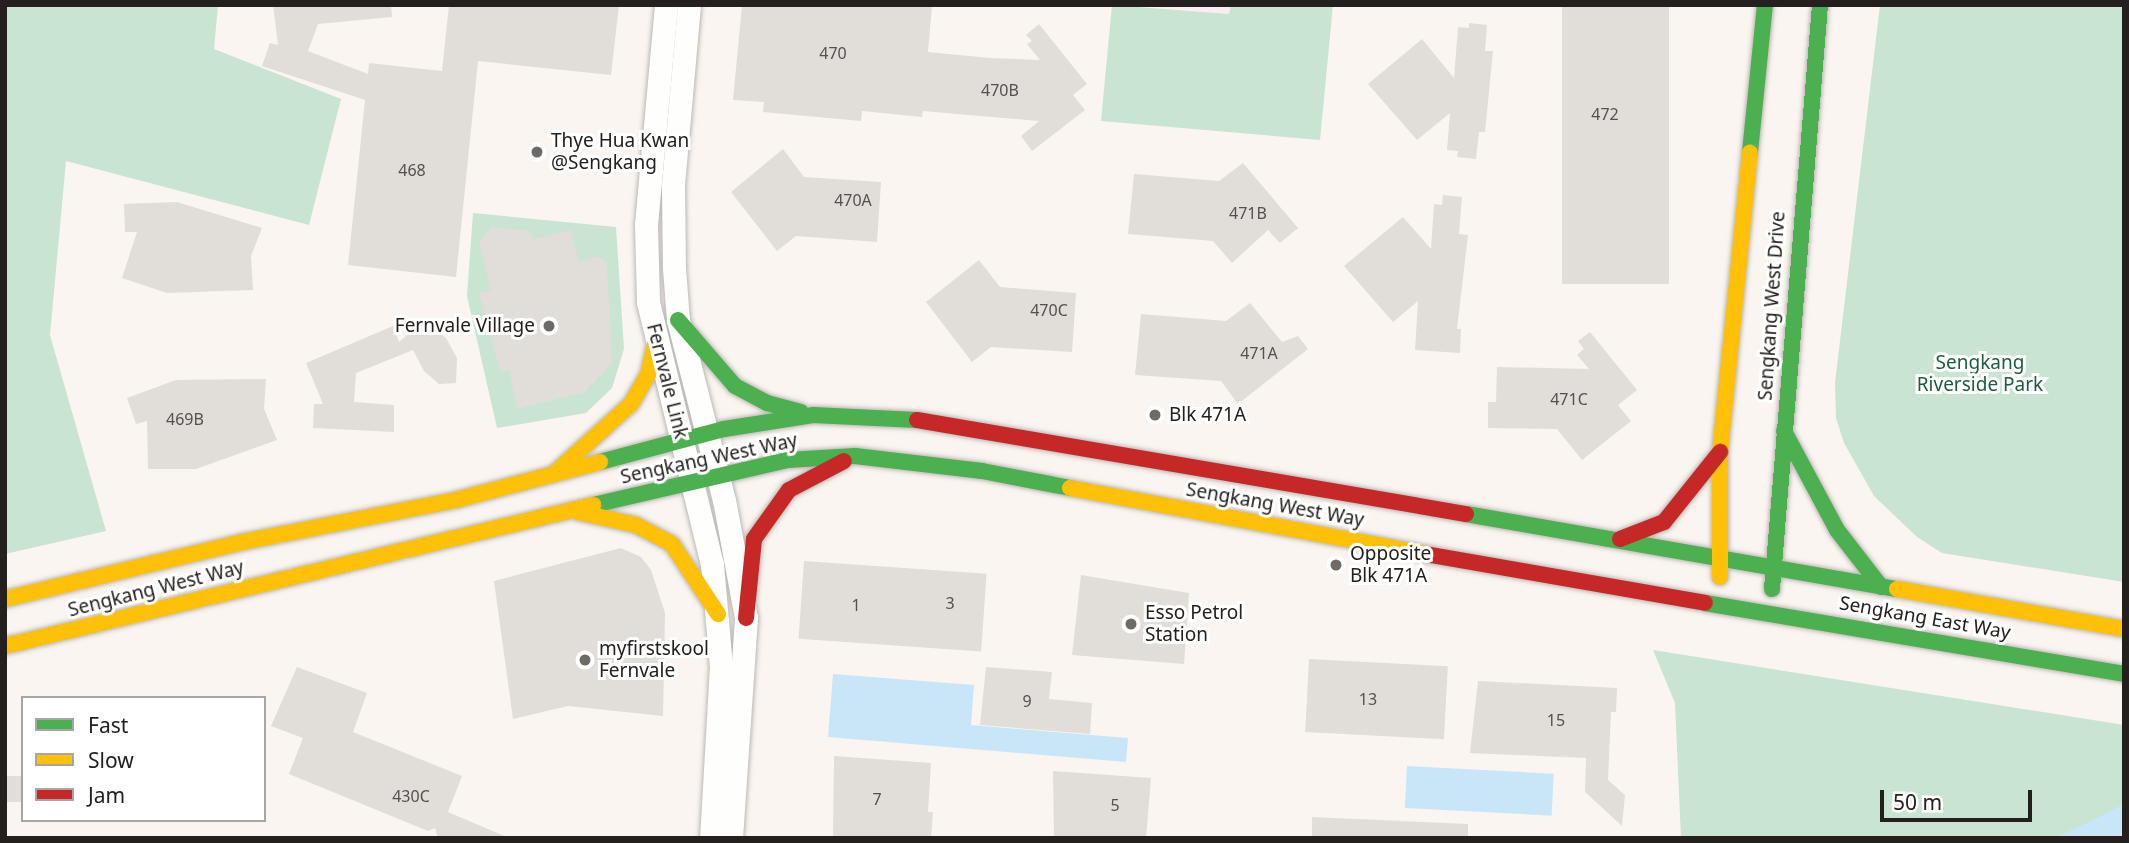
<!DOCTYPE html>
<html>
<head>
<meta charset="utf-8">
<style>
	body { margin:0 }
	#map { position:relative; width:2129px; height:843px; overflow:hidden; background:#faf5f0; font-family:"Noto Sans",sans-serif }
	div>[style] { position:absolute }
	.education>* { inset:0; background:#f9edf3 }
	.green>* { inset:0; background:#c9e4d0 }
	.water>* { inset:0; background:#c9e6f9; transform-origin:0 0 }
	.building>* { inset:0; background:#e1ddd9; transform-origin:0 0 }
	.roads { filter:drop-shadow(0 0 2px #bcb8b5) drop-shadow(0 0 2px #bcb8b5) }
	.street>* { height:23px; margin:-11.5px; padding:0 11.5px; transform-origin:11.5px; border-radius:11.5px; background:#fefefd }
	.fast>* { height:16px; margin:-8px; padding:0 8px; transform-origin:8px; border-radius:8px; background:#4caf50 }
	.slow>* { height:16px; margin:-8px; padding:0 8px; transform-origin:8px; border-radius:8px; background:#ffc107 }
	.jam>* { height:16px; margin:-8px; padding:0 8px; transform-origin:8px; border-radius:8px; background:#c62828 }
	.dots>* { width:19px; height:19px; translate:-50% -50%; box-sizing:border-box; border:4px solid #fff; border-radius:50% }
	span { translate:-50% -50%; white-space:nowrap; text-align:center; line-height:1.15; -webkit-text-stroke:6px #fff; paint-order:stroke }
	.number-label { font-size:16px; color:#54504d }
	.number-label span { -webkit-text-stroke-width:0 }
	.poi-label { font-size:19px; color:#23201d }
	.left { translate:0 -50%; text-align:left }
	.right { translate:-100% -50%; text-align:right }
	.street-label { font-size:19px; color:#23201d }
	.park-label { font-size:19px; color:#1c5d3d }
	.frame { position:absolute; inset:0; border:7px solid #23201d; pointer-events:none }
	.legend { position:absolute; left:21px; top:696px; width:245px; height:126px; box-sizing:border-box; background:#fff; border:2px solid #a7a6a5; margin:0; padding:9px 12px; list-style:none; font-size:21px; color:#23201d }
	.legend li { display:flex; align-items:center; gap:14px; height:35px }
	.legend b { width:35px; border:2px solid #a7a6a5 }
	.scale { position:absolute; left:1880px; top:790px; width:152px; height:32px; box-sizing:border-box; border:4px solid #23201d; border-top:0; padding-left:9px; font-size:21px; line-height:24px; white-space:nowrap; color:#23201d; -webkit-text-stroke:5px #fff; paint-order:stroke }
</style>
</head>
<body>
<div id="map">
	<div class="education">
		<div style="clip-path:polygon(1132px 5px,1231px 5px,1230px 14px)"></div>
	</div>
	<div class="green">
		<div style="clip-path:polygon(5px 5px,218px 5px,214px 49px,341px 99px,309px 225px,66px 161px,50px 335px,106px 531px,5px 554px)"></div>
		<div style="clip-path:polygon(1112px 5px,1229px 14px,1231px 5px,1333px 5px,1320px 140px,1101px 121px)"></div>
		<div style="clip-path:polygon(1880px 5px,2124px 5px,2124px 582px,1942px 553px,1917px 537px,1874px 496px,1844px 443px,1836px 418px,1835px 383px)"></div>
		<div style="clip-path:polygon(473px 213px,616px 227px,624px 349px,612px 388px,586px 413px,497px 428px,467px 296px)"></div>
		<div style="clip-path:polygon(1653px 650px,2124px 725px,2124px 838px,1681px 838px,1675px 703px)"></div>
	</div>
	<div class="water">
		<div style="clip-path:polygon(833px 674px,974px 685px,971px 725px,1128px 738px,1126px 762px,828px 737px)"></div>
		<div style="left:1407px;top:766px;width:147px;height:42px;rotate:3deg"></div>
		<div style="clip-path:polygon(2124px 804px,2124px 838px,2055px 838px,2091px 821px)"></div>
	</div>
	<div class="building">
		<div style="clip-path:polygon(273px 5px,391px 5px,392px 17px,318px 24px,308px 51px,368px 74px,369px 63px,442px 71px,449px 5px,619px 5px,611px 75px,478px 61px,456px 277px,348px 265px,365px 100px,262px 66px,270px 43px,278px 45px)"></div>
		<div style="clip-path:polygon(742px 5px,932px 6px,928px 52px,990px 58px,1040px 60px,1027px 44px,1032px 41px,1026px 35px,1039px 24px,1087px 84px,1073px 95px,1085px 110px,1032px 151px,1021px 136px,1039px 121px,923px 111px,922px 117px,862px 111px,861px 121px,763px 112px,764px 102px,733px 100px)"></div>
		<div style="left:1562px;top:5px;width:107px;height:279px"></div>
		<div style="clip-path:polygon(1469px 23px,1487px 25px,1485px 51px,1493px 51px,1485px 132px,1479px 132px,1476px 159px,1457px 157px,1458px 151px,1447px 150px,1450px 113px,1417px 140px,1368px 84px,1422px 39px,1454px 78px,1458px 27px,1469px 28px)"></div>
		<div style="clip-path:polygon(783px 149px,804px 177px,881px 182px,877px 242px,796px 236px,777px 251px,731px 192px)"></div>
		<div style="clip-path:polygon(1243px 163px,1298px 228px,1280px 243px,1268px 230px,1232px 263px,1213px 241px,1128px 234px,1134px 174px,1219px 181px)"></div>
		<div style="clip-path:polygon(1443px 195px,1462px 197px,1459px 234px,1468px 235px,1457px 329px,1461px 329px,1460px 353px,1415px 350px,1418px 301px,1393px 322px,1344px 266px,1403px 217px,1431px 249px,1434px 204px,1442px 205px)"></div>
		<div style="clip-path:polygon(177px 202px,262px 228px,251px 256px,253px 290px,167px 293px,122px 278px,137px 232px,125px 232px,124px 204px)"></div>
		<div style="clip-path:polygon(492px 227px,530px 231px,533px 239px,571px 230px,579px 262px,598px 256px,607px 263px,612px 363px,585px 392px,517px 409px,509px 370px,500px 372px,479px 293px,491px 290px,479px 243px)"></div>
		<div style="clip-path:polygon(979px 260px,1000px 287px,1076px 293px,1072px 352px,991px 347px,972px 362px,926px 302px)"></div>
		<div style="clip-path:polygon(1250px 303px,1282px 342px,1298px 336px,1308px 349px,1238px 404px,1221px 381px,1135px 375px,1141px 314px,1226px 321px)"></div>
		<div style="clip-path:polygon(424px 321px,446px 338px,457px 358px,456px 383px,439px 384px,424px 371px,413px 350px,356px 373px,354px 402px,394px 405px,394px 432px,313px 428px,314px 404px,323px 404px,306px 363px,393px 326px,399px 342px)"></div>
		<div style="clip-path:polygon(1590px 332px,1637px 390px,1618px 405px,1631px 421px,1582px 460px,1557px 429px,1488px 428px,1488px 402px,1496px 402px,1497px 367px,1589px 369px,1577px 355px,1584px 349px,1578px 341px)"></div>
		<div style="clip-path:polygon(266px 379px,264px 409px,277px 440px,196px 469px,148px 469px,147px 421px,136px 424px,127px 398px,176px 380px)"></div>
		<div style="clip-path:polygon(621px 548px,641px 557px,651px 570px,665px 613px,663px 716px,568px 706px,513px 719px,494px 581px)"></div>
		<div style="left:804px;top:561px;width:183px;height:78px;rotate:4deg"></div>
		<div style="clip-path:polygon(1081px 575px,1189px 593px,1184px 664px,1072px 655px)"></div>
		<div style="left:1309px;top:659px;width:139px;height:73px;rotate:3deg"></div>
		<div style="clip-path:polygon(297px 667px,367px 693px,353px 732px,462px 776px,448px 812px,509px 838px,438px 838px,435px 828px,428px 831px,289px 774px,303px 738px,271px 726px)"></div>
		<div style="clip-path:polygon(986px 667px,1052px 672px,1049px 699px,1092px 703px,1090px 734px,980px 725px)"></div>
		<div style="clip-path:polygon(1478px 681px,1617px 688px,1616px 712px,1611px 712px,1608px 780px,1625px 795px,1622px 826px,1585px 792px,1586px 758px,1470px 753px)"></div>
		<div style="clip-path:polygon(834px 756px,931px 763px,928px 812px,933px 812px,931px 838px,833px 836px)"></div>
		<div style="clip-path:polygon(1053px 771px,1151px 778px,1146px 838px,1054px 838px)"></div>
		<div style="left:5px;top:776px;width:18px;height:26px"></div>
		<div style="clip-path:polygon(1312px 817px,1468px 824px,1468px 838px,1312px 838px)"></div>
	</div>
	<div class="roads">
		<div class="street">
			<div style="left:666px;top:5px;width:221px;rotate:95.2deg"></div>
			<div style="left:646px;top:225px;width:77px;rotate:88.5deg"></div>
			<div style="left:648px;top:302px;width:270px;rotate:76.3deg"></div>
			<div style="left:712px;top:564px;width:102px;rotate:85deg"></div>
			<div style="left:721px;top:666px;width:172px;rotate:93.3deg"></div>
			<div style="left:689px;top:5px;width:182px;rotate:95.1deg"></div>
			<div style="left:673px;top:186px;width:82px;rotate:89.3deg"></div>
			<div style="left:674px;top:268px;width:52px;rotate:85.6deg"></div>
			<div style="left:678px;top:320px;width:186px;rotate:75.7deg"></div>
			<div style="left:724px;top:500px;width:120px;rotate:79.4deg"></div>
			<div style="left:746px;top:618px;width:221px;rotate:93.9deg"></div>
		</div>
		<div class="fast">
			<div style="left:1750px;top:152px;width:148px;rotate:-84.2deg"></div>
			<div style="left:678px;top:320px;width:87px;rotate:49.2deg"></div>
			<div style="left:735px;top:386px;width:36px;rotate:28deg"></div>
			<div style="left:767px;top:403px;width:35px;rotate:15deg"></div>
			<div style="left:1784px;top:431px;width:112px;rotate:61.8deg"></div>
			<div style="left:1837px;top:530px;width:72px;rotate:52.3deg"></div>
			<div style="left:600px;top:462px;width:128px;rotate:-14.9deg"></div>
			<div style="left:724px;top:429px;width:90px;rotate:-8.9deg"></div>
			<div style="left:813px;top:415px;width:104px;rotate:2.8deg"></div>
			<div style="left:593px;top:505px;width:200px;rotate:-13deg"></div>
			<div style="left:788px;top:460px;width:67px;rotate:-3.4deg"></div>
			<div style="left:855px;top:456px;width:128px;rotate:6.7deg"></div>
			<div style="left:982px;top:471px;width:90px;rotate:10.9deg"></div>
			<div style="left:1466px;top:514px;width:437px;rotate:9.9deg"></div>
			<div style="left:1772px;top:589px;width:586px;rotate:-85.3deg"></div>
			<div style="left:1705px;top:603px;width:425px;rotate:9.6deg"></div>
		</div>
		<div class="slow">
			<div style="left:556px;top:472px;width:101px;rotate:-42.2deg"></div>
			<div style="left:631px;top:404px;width:34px;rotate:-60deg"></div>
			<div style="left:648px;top:375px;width:32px;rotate:-77deg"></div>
			<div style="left:1070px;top:488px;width:367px;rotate:10.5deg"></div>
			<div style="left:578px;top:512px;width:59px;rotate:12.6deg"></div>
			<div style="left:636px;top:525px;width:41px;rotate:27.8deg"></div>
			<div style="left:672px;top:544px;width:84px;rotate:56.7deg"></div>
			<div style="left:1720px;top:577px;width:125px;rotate:-90deg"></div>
			<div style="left:1720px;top:452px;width:301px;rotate:-84.3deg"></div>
			<div style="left:1897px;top:589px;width:230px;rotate:10deg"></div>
			<div style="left:5px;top:599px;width:244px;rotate:-13.5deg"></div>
			<div style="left:242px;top:542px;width:218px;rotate:-11.1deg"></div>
			<div style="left:456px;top:500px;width:149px;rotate:-14.8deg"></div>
			<div style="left:5px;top:646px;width:605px;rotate:-13.48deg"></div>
		</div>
		<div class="jam">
			<div style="left:917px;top:420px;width:557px;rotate:9.72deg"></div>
			<div style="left:1620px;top:539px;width:47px;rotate:-21.1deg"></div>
			<div style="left:1664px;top:522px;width:90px;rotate:-51.3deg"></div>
			<div style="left:1431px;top:555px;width:278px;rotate:9.9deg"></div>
			<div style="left:746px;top:618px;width:79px;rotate:-84.2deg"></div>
			<div style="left:754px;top:539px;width:60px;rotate:-54.5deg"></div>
			<div style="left:789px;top:490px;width:62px;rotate:-27.8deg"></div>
		</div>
	</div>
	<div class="dots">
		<div style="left:537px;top:152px;background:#6e6b67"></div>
		<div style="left:549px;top:326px;background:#6e6b67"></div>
		<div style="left:1155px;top:415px;background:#6e6b67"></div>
		<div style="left:1336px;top:565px;background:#6e6b67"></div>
		<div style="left:1131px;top:624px;background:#6e6b67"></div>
		<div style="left:585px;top:660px;background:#6e6b67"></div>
	</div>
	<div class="number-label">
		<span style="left:833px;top:53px">470</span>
		<span style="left:1000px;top:90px">470B</span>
		<span style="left:1605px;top:114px">472</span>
		<span style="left:412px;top:170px">468</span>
		<span style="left:853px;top:200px">470A</span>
		<span style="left:1248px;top:213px">471B</span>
		<span style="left:1049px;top:310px">470C</span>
		<span style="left:1259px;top:353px">471A</span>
		<span style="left:1569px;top:399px">471C</span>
		<span style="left:185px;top:419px">469B</span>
		<span style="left:950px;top:603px">3</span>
		<span style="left:856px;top:605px">1</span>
		<span style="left:1368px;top:699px">13</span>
		<span style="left:1027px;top:701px">9</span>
		<span style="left:1556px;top:720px">15</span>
		<span style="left:411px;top:796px">430C</span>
		<span style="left:877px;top:799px">7</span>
		<span style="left:1115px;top:805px">5</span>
	</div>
	<div class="poi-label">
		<span class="left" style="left:551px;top:152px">Thye Hua Kwan<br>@Sengkang</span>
		<span class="right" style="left:535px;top:326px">Fernvale Village</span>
		<span class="left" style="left:1169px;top:415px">Blk 471A</span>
		<span class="left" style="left:1350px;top:565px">Opposite<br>Blk 471A</span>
		<span class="left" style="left:1145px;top:624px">Esso Petrol<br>Station</span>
		<span class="left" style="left:599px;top:660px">myfirstskool<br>Fernvale</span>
	</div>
	<div class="street-label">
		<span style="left:1772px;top:306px;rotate:-86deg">Sengkang West Drive</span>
		<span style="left:667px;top:381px;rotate:76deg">Fernvale Link</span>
		<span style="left:709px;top:459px;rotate:-12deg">Sengkang West Way</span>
		<span style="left:1275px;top:505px;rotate:10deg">Sengkang West Way</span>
		<span style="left:156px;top:589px;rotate:-14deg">Sengkang West Way</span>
		<span style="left:1925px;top:618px;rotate:10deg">Sengkang East Way</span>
	</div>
	<div class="park-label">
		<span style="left:1980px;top:374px">Sengkang<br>Riverside Park</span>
	</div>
	<div class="frame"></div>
	<ul class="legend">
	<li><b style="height:9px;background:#4caf50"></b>Fast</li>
	<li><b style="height:9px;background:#ffc107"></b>Slow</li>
	<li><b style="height:9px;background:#c62828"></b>Jam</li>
	</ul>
	<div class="scale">50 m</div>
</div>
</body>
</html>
